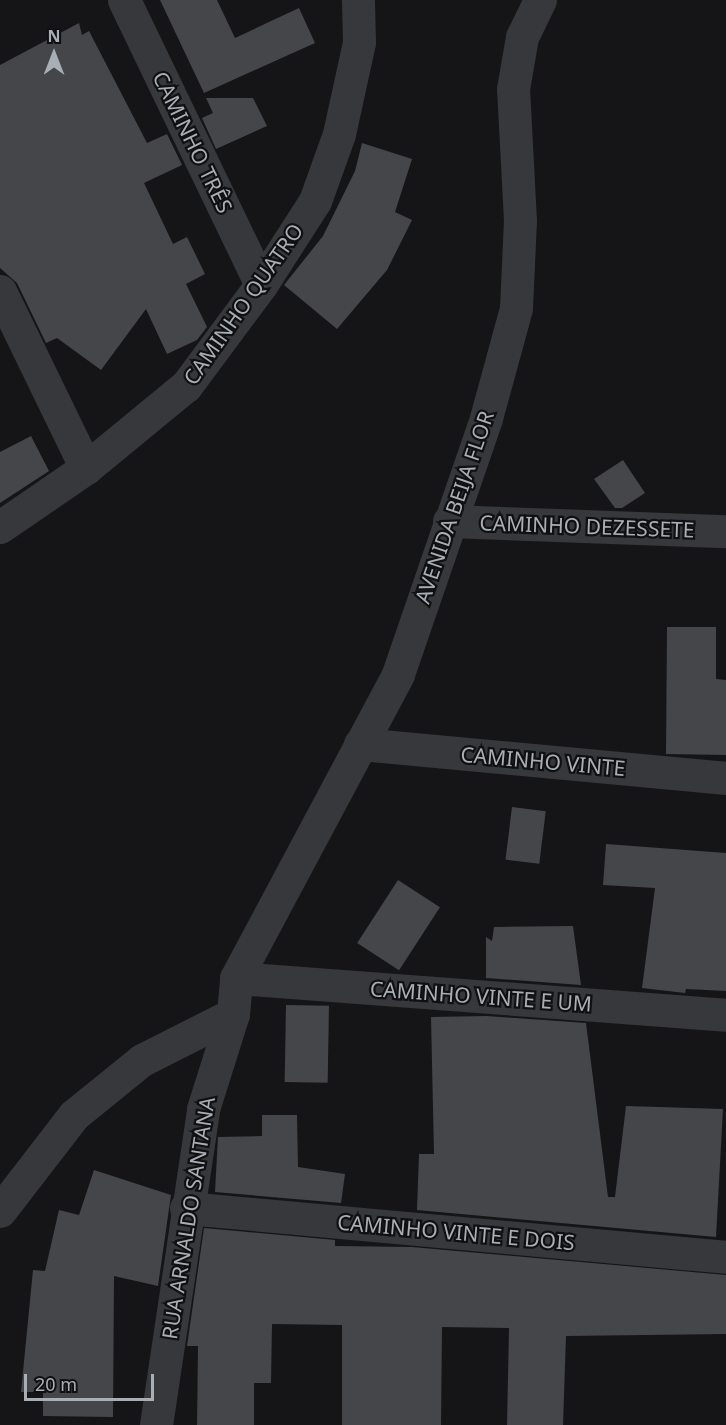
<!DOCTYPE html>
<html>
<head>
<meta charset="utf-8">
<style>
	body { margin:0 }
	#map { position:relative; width:726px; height:1425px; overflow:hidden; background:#151517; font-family:"Noto Sans",sans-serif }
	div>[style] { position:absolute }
	.building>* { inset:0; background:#44464a; transform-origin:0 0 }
	.minor>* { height:33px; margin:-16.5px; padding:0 16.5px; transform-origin:16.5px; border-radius:16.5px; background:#37383b }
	span { translate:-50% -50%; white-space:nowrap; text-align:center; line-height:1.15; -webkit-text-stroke:4.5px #101012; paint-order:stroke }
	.street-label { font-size:21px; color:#a8aeb6 }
	.north { position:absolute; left:24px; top:24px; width:60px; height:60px; -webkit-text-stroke:4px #101012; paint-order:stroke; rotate:0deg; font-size:16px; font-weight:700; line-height:24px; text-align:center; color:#a8aeb6 }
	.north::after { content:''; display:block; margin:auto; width:21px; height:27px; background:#a8aeb6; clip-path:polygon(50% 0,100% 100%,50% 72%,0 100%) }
	.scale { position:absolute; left:24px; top:1374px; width:130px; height:27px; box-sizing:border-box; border:3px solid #a8aeb6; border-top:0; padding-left:8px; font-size:18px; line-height:21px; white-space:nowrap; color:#a8aeb6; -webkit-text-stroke:4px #101012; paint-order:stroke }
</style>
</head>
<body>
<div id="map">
	<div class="building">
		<div style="clip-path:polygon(160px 0,217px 0,235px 38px,299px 8px,315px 43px,204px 93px)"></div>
		<div style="clip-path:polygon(79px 23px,82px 35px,89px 31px,147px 143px,167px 134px,182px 165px,144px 183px,173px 244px,187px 237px,205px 274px,186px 284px,207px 327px,197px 340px,167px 354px,146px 309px,101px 370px,57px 338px,46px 343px,17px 283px,0 268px,0 65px)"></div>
		<div style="clip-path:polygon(206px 98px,253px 98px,267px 126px,216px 149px,202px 118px,213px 113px)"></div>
		<div style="clip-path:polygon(362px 143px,412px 159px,395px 212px,412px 220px,387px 270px,337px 329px,284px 285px,323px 236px,355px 171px)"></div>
		<div style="clip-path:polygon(31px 436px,49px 471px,0 503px,0 452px)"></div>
		<div style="clip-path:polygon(623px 460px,645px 493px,622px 508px,615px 508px,594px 479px)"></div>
		<div style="clip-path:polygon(667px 627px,716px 627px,716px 679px,726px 680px,726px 755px,666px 754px)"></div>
		<div style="left:512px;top:807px;width:34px;height:53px;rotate:7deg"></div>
		<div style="clip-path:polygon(606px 844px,726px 853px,726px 991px,686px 989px,685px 993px,642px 988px,655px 888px,603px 885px)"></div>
		<div style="left:398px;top:880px;width:50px;height:75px;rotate:33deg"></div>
		<div style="clip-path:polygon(573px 926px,581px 985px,486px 978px,486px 937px,492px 941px,494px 927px)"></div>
		<div style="left:286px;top:1005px;width:43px;height:77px;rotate:1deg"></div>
		<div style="clip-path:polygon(487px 1016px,586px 1023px,608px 1197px,615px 1197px,626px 1106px,723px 1109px,716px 1237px,417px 1210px,419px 1154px,434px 1154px,431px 1017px)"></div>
		<div style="clip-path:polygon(262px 1115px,297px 1115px,298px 1167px,345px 1174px,341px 1203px,215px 1192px,218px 1137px,262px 1136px)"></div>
		<div style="clip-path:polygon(94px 1170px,171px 1195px,158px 1286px,114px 1276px,113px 1417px,43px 1416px,43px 1392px,21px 1392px,33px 1270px,45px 1271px,59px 1210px,79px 1215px)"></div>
		<div style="clip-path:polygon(204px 1228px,335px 1240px,335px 1246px,412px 1247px,726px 1275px,726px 1334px,566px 1336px,563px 1425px,507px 1425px,509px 1328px,442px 1327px,441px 1425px,342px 1425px,342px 1325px,272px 1324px,271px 1383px,254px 1383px,254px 1425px,197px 1425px,198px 1346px,187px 1346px)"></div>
	</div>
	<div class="minor">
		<div style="left:124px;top:0;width:316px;rotate:64.3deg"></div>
		<div style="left:0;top:291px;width:197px;rotate:64.1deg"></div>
		<div style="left:449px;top:521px;width:277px;rotate:2.1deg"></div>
		<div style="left:0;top:527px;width:104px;rotate:-34.5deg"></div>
		<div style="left:86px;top:468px;width:129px;rotate:-39.4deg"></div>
		<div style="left:186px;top:386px;width:126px;rotate:-53.4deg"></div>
		<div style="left:261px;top:285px;width:100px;rotate:-57.3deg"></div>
		<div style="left:315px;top:201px;width:71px;rotate:-70.3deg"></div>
		<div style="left:339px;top:134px;width:94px;rotate:-77.7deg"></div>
		<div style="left:359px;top:42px;width:42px;rotate:-91.4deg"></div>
		<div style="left:360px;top:744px;width:368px;rotate:5.3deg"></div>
		<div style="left:236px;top:978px;width:491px;rotate:4.3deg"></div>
		<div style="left:186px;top:1208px;width:542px;rotate:5.18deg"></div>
		<div style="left:0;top:1211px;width:121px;rotate:-52.4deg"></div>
		<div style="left:74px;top:1115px;width:87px;rotate:-39deg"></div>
		<div style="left:142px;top:1060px;width:102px;rotate:-26.8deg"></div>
		<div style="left:156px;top:1425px;width:319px;rotate:-81.5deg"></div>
		<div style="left:203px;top:1109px;width:100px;rotate:-72.5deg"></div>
		<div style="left:233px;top:1014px;width:36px;rotate:-85deg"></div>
		<div style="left:236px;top:978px;width:344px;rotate:-61.9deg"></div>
		<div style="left:398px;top:674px;width:271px;rotate:-71deg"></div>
		<div style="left:486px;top:418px;width:114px;rotate:-74.7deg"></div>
		<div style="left:516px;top:308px;width:87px;rotate:-87.4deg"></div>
		<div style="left:520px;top:221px;width:132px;rotate:-93deg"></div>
		<div style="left:513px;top:89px;width:53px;rotate:-80.2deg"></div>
		<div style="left:522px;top:37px;width:41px;rotate:-64.1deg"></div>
	</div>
	<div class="street-label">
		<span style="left:193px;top:142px;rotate:64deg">CAMINHO TRÊS</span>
		<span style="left:243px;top:304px;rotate:-55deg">CAMINHO QUATRO</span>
		<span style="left:454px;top:507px;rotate:-71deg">AVENIDA BEIJA FLOR</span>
		<span style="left:587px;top:526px;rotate:2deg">CAMINHO DEZESSETE</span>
		<span style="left:543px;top:761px;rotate:5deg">CAMINHO VINTE</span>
		<span style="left:481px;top:996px;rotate:4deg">CAMINHO VINTE E UM</span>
		<span style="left:188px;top:1218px;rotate:-81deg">RUA ARNALDO SANTANA</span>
		<span style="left:456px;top:1232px;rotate:5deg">CAMINHO VINTE E DOIS</span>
	</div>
	<div class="north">N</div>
	<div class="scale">20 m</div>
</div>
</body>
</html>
